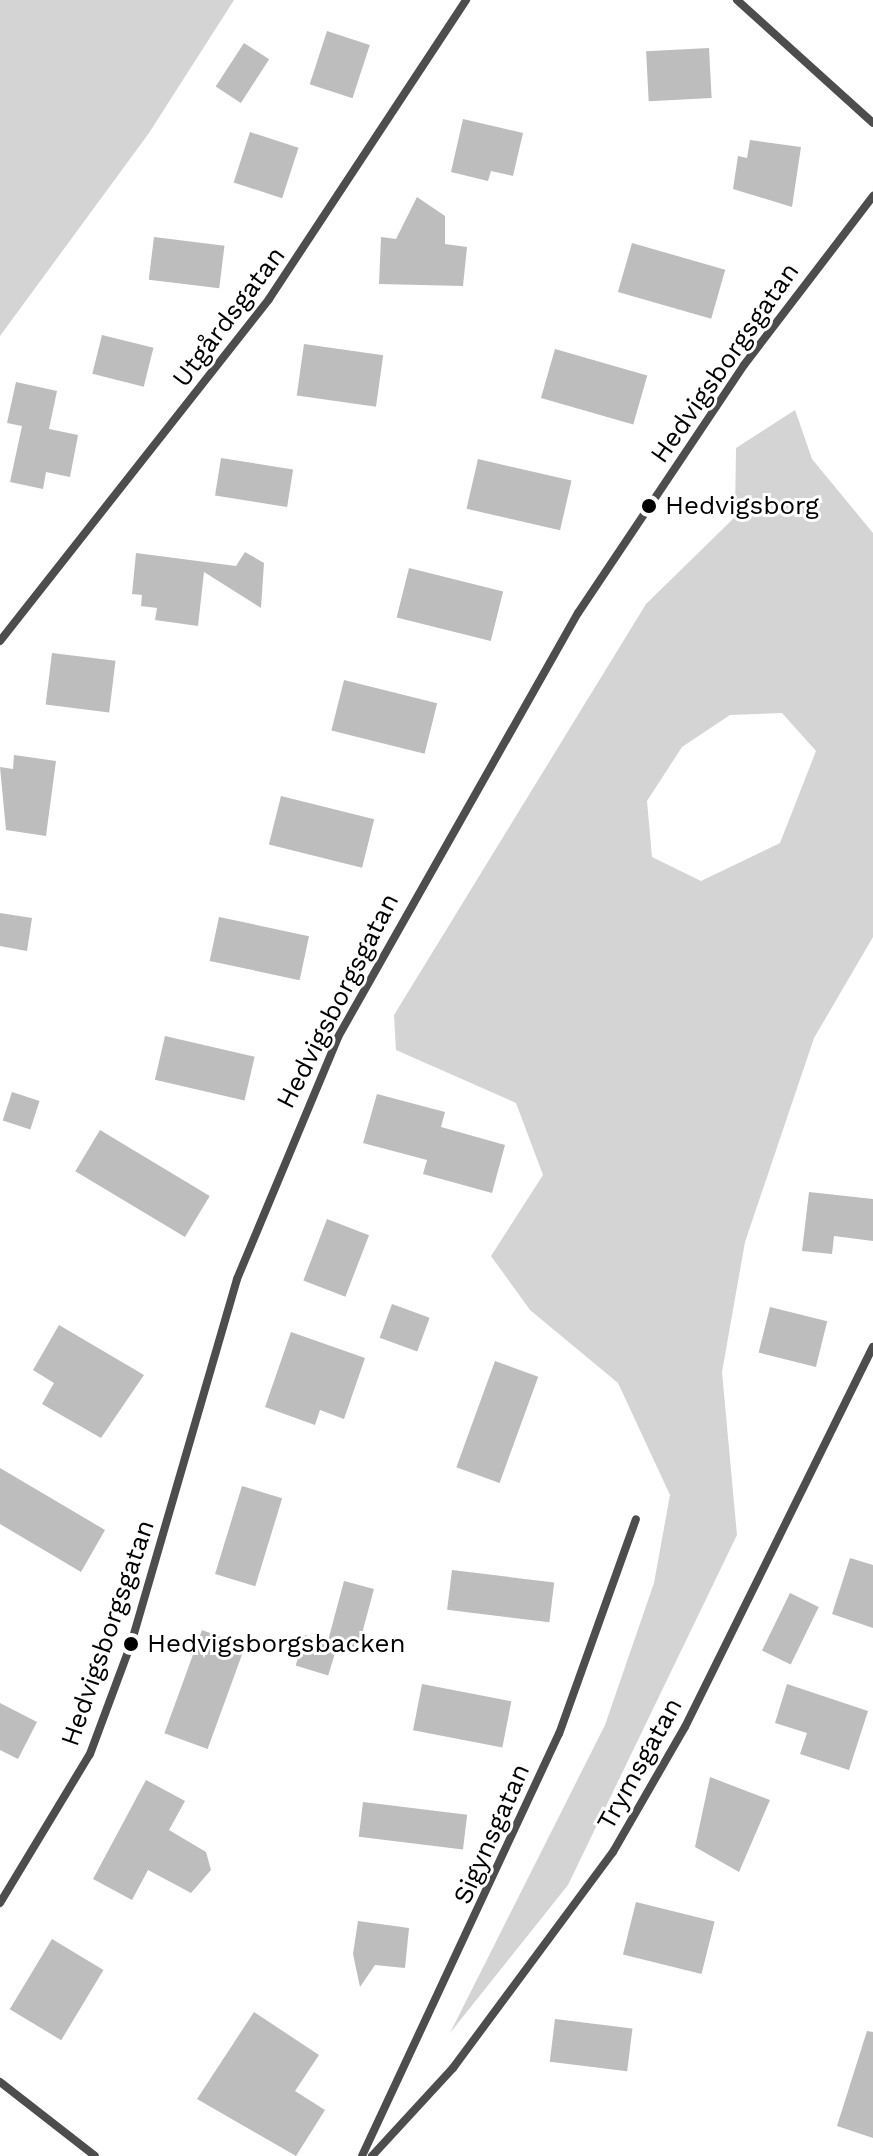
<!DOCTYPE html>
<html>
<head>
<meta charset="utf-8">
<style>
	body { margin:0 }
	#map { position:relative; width:873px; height:2156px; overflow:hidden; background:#fff; font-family:"Work Sans",sans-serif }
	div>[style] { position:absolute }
	.green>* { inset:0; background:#d4d4d4 }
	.building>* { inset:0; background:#bdbdbd; transform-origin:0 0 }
	.minor>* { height:8px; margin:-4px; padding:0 4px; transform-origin:4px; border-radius:4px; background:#4d4d4d }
	.dots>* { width:22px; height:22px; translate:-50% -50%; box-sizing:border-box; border:4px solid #fff; border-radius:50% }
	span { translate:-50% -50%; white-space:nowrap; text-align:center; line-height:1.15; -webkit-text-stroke:6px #fff; paint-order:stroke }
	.street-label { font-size:26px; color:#000 }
	.poi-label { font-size:26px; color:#000 }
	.left { translate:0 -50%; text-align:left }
</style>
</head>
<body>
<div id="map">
	<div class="green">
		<div style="clip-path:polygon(0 0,234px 0,149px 133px,0 336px)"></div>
		<div style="clip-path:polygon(evenodd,795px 410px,812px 459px,873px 533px,873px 937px,814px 1038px,745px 1242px,722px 1372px,737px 1535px,568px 1885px,450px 2033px,605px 1725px,654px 1583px,670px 1495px,618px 1383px,530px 1310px,491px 1256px,543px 1175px,516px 1103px,396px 1050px,394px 1015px,646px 604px,735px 517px,736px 448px,795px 410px,782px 713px,816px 751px,780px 843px,701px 881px,652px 857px,647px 801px,682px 747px,730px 715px,782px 713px)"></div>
	</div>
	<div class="building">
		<div style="left:327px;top:31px;width:45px;height:56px;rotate:18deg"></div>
		<div style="left:244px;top:43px;width:30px;height:52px;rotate:33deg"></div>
		<div style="left:709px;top:48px;width:50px;height:63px;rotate:87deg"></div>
		<div style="clip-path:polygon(463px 119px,523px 133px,513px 176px,491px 171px,488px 181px,451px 172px)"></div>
		<div style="left:250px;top:132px;width:51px;height:53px;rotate:18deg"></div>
		<div style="clip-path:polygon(750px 140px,801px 147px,792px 207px,733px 189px,738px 156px,747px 158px)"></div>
		<div style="clip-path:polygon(417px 197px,445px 216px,445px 244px,467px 247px,463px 286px,379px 284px,381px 237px,396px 239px)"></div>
		<div style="left:154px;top:237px;width:71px;height:43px;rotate:7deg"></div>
		<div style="left:632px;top:243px;width:97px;height:51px;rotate:16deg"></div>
		<div style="left:102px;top:335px;width:53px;height:40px;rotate:14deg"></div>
		<div style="left:304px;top:344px;width:80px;height:52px;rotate:8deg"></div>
		<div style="left:555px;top:349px;width:96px;height:51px;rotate:16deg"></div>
		<div style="clip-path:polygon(16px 382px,57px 391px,49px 429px,78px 435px,70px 477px,46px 472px,43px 489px,10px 482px,22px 426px,7px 423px)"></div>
		<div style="left:221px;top:458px;width:73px;height:38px;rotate:9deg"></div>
		<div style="left:478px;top:459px;width:96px;height:51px;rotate:13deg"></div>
		<div style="clip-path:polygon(245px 552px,264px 563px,261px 608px,204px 572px,198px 626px,155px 620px,157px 608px,141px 606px,142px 595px,132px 594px,136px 553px,236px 566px)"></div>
		<div style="left:409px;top:568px;width:97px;height:51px;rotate:14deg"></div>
		<div style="left:52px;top:653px;width:64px;height:52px;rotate:7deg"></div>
		<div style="left:344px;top:680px;width:96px;height:52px;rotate:14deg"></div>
		<div style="clip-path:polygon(14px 755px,56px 761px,46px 836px,6px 830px,0 767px,13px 769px)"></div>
		<div style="left:281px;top:796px;width:96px;height:50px;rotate:14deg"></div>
		<div style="clip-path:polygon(0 913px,32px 918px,27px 951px,0 946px)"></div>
		<div style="left:219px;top:917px;width:92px;height:45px;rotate:12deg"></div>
		<div style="left:165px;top:1036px;width:92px;height:45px;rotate:13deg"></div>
		<div style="left:12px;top:1092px;width:29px;height:30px;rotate:18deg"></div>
		<div style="clip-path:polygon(377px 1094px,445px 1112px,441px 1127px,505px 1145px,492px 1193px,423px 1174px,427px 1160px,363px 1143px)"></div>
		<div style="left:100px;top:1130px;width:128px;height:48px;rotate:31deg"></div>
		<div style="clip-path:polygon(809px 1192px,873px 1199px,873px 1241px,834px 1236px,832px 1254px,802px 1251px)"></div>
		<div style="left:327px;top:1219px;width:45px;height:66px;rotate:21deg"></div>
		<div style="left:392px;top:1304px;width:40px;height:36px;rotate:20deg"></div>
		<div style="left:770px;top:1307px;width:59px;height:47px;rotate:14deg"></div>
		<div style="clip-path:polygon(59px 1325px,144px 1375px,101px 1438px,42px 1404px,54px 1383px,33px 1370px)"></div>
		<div style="clip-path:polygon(291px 1332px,365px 1358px,344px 1419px,320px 1410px,315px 1425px,265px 1407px)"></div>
		<div style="left:495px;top:1361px;width:46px;height:113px;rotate:20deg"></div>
		<div style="clip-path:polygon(0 1468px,105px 1530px,81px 1572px,0 1524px)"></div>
		<div style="left:242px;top:1486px;width:42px;height:92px;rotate:17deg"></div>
		<div style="clip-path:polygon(850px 1558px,873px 1565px,873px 1628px,832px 1614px)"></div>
		<div style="left:452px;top:1570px;width:103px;height:40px;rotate:7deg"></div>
		<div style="left:344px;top:1581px;width:31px;height:61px;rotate:15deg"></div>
		<div style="left:790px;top:1593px;width:32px;height:64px;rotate:26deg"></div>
		<div style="left:202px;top:1630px;width:46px;height:110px;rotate:20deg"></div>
		<div style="left:305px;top:1635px;width:34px;height:32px;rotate:17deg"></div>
		<div style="left:422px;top:1684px;width:91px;height:47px;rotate:11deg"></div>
		<div style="clip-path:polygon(787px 1684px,868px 1711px,849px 1770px,800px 1754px,807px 1733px,775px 1723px)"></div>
		<div style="clip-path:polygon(0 1703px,37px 1722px,18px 1759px,0 1750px)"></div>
		<div style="clip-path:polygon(710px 1777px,770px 1800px,739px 1872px,695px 1847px)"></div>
		<div style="clip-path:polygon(146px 1780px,185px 1801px,169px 1830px,206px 1852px,211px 1870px,191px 1893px,148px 1870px,132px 1900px,93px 1879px)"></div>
		<div style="left:363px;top:1802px;width:105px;height:35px;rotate:7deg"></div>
		<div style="left:636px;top:1902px;width:81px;height:54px;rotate:14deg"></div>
		<div style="clip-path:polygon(358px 1921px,409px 1928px,405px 1968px,375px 1965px,360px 1987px,353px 1954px)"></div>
		<div style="left:52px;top:1939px;width:60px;height:82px;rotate:31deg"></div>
		<div style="clip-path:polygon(254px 2012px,319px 2055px,295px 2091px,325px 2110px,296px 2156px,197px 2099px)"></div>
		<div style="left:555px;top:2019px;width:78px;height:43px;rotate:7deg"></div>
		<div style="clip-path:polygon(867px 2031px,873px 2032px,873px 2138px,837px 2126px)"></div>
	</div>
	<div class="minor">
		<div style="left:737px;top:0;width:183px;rotate:42.1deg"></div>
		<div style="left:0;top:641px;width:435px;rotate:-51.8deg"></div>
		<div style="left:269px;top:299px;width:358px;rotate:-56.6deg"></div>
		<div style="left:0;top:1903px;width:174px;rotate:-58.9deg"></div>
		<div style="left:90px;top:1754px;width:117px;rotate:-69.6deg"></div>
		<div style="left:131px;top:1644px;width:380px;rotate:-73.8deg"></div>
		<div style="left:237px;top:1279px;width:262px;rotate:-67.3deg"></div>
		<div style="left:338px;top:1037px;width:487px;rotate:-60.5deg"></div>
		<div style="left:578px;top:613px;width:298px;rotate:-56.2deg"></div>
		<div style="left:744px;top:365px;width:213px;rotate:-52.6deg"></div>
		<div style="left:0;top:2082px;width:120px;rotate:37.9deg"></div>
		<div style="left:362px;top:2156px;width:466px;rotate:-65deg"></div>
		<div style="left:559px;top:1734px;width:228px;rotate:-70.3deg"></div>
		<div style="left:372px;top:2156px;width:120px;rotate:-47.4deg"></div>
		<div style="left:453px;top:2068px;width:269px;rotate:-53.5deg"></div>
		<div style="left:613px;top:1852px;width:144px;rotate:-60.1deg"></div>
		<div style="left:685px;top:1727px;width:424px;rotate:-63.7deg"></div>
	</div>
	<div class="dots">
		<div style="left:649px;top:506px;background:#000"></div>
		<div style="left:131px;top:1644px;background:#000"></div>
	</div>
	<div class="street-label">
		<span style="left:229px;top:317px;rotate:-53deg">Utgårdsgatan</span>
		<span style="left:725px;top:363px;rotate:-55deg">Hedvigsborgsgatan</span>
		<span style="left:338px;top:1001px;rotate:-63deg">Hedvigsborgsgatan</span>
		<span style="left:108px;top:1633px;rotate:-71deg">Hedvigsborgsgatan</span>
		<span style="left:640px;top:1764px;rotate:-61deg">Trymsgatan</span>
		<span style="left:492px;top:1834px;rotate:-66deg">Sigynsgatan</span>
	</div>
	<div class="poi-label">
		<span class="left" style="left:665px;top:506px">Hedvigsborg</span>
		<span class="left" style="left:147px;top:1644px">Hedvigsborgsbacken</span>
	</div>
</div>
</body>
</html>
